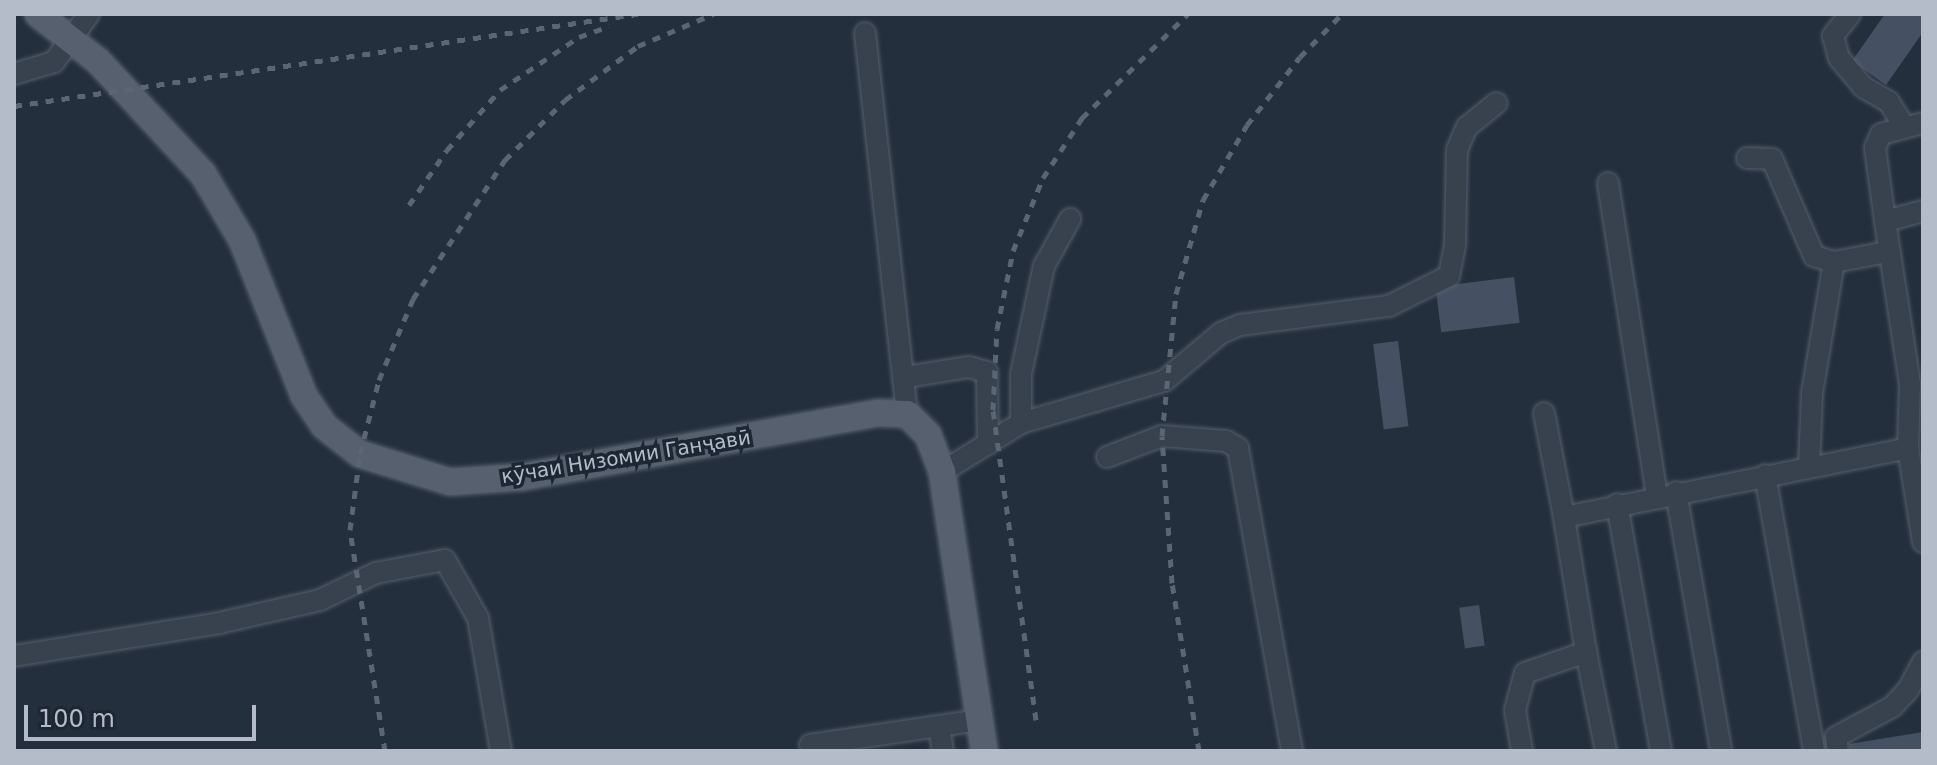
<!DOCTYPE html>
<html>
<head>
<meta charset="utf-8">
<style>
	body { margin:0 }
	#map { position:relative; width:1937px; height:765px; overflow:hidden; background:#242f3e; font-family:"DejaVu Sans",sans-serif }
	div>[style] { position:absolute }
	.building>* { inset:0; background:#455162; transform-origin:0 0 }
	.roads { filter:drop-shadow(0 0 2px #565f6c) drop-shadow(0 0 2px #565f6c) }
	.minor>* { height:20px; margin:-10px; padding:0 10px; transform-origin:10px; border-radius:10px; background:#38414e }
	.major>* { height:26px; margin:-13px; padding:0 13px; transform-origin:13px; border-radius:13px; background:#56606e }
	.rail>* { height:5px; margin-top:-2.5px; transform-origin:0; background:repeating-linear-gradient(90deg,#5a6575 0 8px,transparent 0 16px) }
	span { translate:-50% -50%; white-space:nowrap; text-align:center; line-height:1.15; -webkit-text-stroke:7px #1d2633; paint-order:stroke }
	.street-label { font-size:20px; color:#b4bcc9 }
	.frame { position:absolute; inset:0; border:16px solid #b4bcc9; pointer-events:none }
	.scale { position:absolute; left:24px; top:705px; width:232px; height:36px; box-sizing:border-box; border:4px solid #b4bcc9; border-top:0; padding-left:10px; font-size:24px; line-height:28px; white-space:nowrap; color:#b4bcc9; -webkit-text-stroke:6px #1d2633; paint-order:stroke }
</style>
</head>
<body>
<div id="map">
	<div class="building">
		<div style="clip-path:polygon(1885px 14px,1923px 14px,1923px 32px,1886px 85px,1852px 61px)"></div>
		<div style="left:1514px;top:277px;width:46px;height:79px;rotate:83deg"></div>
		<div style="left:1398px;top:341px;width:86px;height:25px;rotate:83deg"></div>
		<div style="left:1479px;top:605px;width:41px;height:20px;rotate:82deg"></div>
		<div style="clip-path:polygon(1923px 732px,1923px 751px,1850px 751px,1849px 744px)"></div>
	</div>
	<div class="roads">
		<div class="minor">
			<div style="left:1850px;top:14px;width:28px;rotate:128deg"></div>
			<div style="left:1833px;top:36px;width:23px;rotate:75deg"></div>
			<div style="left:1839px;top:58px;width:38px;rotate:50deg"></div>
			<div style="left:1863px;top:87px;width:30px;rotate:30deg"></div>
			<div style="left:1889px;top:102px;width:28px;rotate:58deg"></div>
			<div style="left:865px;top:33px;width:383px;rotate:83.7deg"></div>
			<div style="left:14px;top:74px;width:42px;rotate:-16.7deg"></div>
			<div style="left:54px;top:62px;width:59px;rotate:-53.9deg"></div>
			<div style="left:1747px;top:158px;width:25px;rotate:2deg"></div>
			<div style="left:1772px;top:159px;width:106px;rotate:66.6deg"></div>
			<div style="left:1814px;top:256px;width:21px;rotate:17deg"></div>
			<div style="left:1834px;top:262px;width:54px;rotate:-10.7deg"></div>
			<div style="left:1608px;top:183px;width:317px;rotate:81.1deg"></div>
			<div style="left:1923px;top:211px;width:39px;rotate:165deg"></div>
			<div style="left:1885px;top:221px;width:165px;rotate:81.3deg"></div>
			<div style="left:1910px;top:384px;width:64px;rotate:91.8deg"></div>
			<div style="left:1908px;top:448px;width:95px;rotate:80.9deg"></div>
			<div style="left:1885px;top:221px;width:74px;rotate:-97.8deg"></div>
			<div style="left:1875px;top:148px;width:15px;rotate:-67deg"></div>
			<div style="left:1881px;top:134px;width:43px;rotate:-14.7deg"></div>
			<div style="left:906px;top:377px;width:64px;rotate:-9deg"></div>
			<div style="left:969px;top:367px;width:19px;rotate:16deg"></div>
			<div style="left:987px;top:372px;width:72px;rotate:89.2deg"></div>
			<div style="left:1544px;top:413px;width:106px;rotate:79.1deg"></div>
			<div style="left:1021px;top:423px;width:49px;rotate:-90deg"></div>
			<div style="left:1021px;top:374px;width:110px;rotate:-78deg"></div>
			<div style="left:1044px;top:266px;width:54px;rotate:-61deg"></div>
			<div style="left:1107px;top:457px;width:59px;rotate:-20.9deg"></div>
			<div style="left:1162px;top:436px;width:64px;rotate:4.5deg"></div>
			<div style="left:1226px;top:441px;width:14px;rotate:30deg"></div>
			<div style="left:1238px;top:448px;width:308px;rotate:79.9deg"></div>
			<div style="left:1809px;top:466px;width:73px;rotate:-87.6deg"></div>
			<div style="left:1812px;top:393px;width:133px;rotate:-80.5deg"></div>
			<div style="left:942px;top:472px;width:93px;rotate:-31.8deg"></div>
			<div style="left:1021px;top:423px;width:149px;rotate:-16.4deg"></div>
			<div style="left:1164px;top:381px;width:75px;rotate:-40.1deg"></div>
			<div style="left:1221px;top:333px;width:21px;rotate:-23deg"></div>
			<div style="left:1240px;top:325px;width:150px;rotate:-7.3deg"></div>
			<div style="left:1389px;top:306px;width:67px;rotate:-26.6deg"></div>
			<div style="left:1449px;top:276px;width:33px;rotate:-79deg"></div>
			<div style="left:1455px;top:244px;width:94px;rotate:-88.8deg"></div>
			<div style="left:1457px;top:150px;width:25px;rotate:-67deg"></div>
			<div style="left:1467px;top:127px;width:38px;rotate:-39deg"></div>
			<div style="left:1765px;top:475px;width:280px;rotate:79.9deg"></div>
			<div style="left:1676px;top:492px;width:263px;rotate:80.1deg"></div>
			<div style="left:1617px;top:504px;width:251px;rotate:79.9deg"></div>
			<div style="left:1586px;top:652px;width:101px;rotate:78.6deg"></div>
			<div style="left:14px;top:656px;width:208px;rotate:-9.1deg"></div>
			<div style="left:219px;top:623px;width:104px;rotate:-12.8deg"></div>
			<div style="left:320px;top:600px;width:62px;rotate:-25.7deg"></div>
			<div style="left:376px;top:573px;width:70px;rotate:-10.7deg"></div>
			<div style="left:445px;top:560px;width:67px;rotate:60.4deg"></div>
			<div style="left:478px;top:618px;width:135px;rotate:80.2deg"></div>
			<div style="left:939px;top:726px;width:25px;rotate:81deg"></div>
			<div style="left:810px;top:745px;width:172px;rotate:-8.4deg"></div>
			<div style="left:1522px;top:751px;width:42px;rotate:-99.7deg"></div>
			<div style="left:1515px;top:710px;width:38px;rotate:-75deg"></div>
			<div style="left:1525px;top:673px;width:65px;rotate:-19deg"></div>
			<div style="left:1586px;top:652px;width:137px;rotate:-99.3deg"></div>
			<div style="left:1564px;top:517px;width:351px;rotate:-11.3deg"></div>
			<div style="left:1838px;top:751px;width:14px;rotate:-98deg"></div>
			<div style="left:1836px;top:737px;width:64px;rotate:-28.2deg"></div>
			<div style="left:1892px;top:707px;width:23px;rotate:-47deg"></div>
			<div style="left:1908px;top:690px;width:32px;rotate:-62deg"></div>
		</div>
		<div class="major">
			<div style="left:38px;top:14px;width:76px;rotate:38.1deg"></div>
			<div style="left:98px;top:61px;width:154px;rotate:47.1deg"></div>
			<div style="left:203px;top:174px;width:77px;rotate:59.4deg"></div>
			<div style="left:242px;top:240px;width:168px;rotate:68.3deg"></div>
			<div style="left:304px;top:396px;width:36px;rotate:56deg"></div>
			<div style="left:324px;top:426px;width:46px;rotate:37.9deg"></div>
			<div style="left:360px;top:454px;width:94px;rotate:17.3deg"></div>
			<div style="left:450px;top:482px;width:72px;rotate:-4deg"></div>
			<div style="left:522px;top:477px;width:363px;rotate:-10.2deg"></div>
			<div style="left:879px;top:413px;width:28px;rotate:2deg"></div>
			<div style="left:907px;top:414px;width:30px;rotate:45deg"></div>
			<div style="left:928px;top:435px;width:40px;rotate:69deg"></div>
			<div style="left:942px;top:472px;width:282px;rotate:81.4deg"></div>
		</div>
	</div>
	<div class="rail">
		<div style="left:14px;top:106px;width:630px;rotate:-8.4deg"></div>
		<div style="left:409px;top:205px;width:67px;rotate:-55.4deg"></div>
		<div style="left:447px;top:150px;width:80px;rotate:-48.5deg"></div>
		<div style="left:500px;top:90px;width:95px;rotate:-33.9deg"></div>
		<div style="left:579px;top:37px;width:32px;rotate:-20deg"></div>
		<div style="left:1036px;top:720px;width:313px;rotate:-97.9deg"></div>
		<div style="left:993px;top:410px;width:81px;rotate:-87.2deg"></div>
		<div style="left:997px;top:329px;width:80px;rotate:-78.4deg"></div>
		<div style="left:1013px;top:251px;width:79px;rotate:-67.7deg"></div>
		<div style="left:1043px;top:178px;width:72px;rotate:-57deg"></div>
		<div style="left:1082px;top:118px;width:148px;rotate:-44.5deg"></div>
		<div style="left:385px;top:751px;width:224px;rotate:-99deg"></div>
		<div style="left:350px;top:530px;width:77px;rotate:-82.5deg"></div>
		<div style="left:360px;top:454px;width:76px;rotate:-75.6deg"></div>
		<div style="left:379px;top:380px;width:88px;rotate:-67.2deg"></div>
		<div style="left:413px;top:299px;width:167px;rotate:-56.5deg"></div>
		<div style="left:505px;top:160px;width:85px;rotate:-45deg"></div>
		<div style="left:565px;top:100px;width:91px;rotate:-36.5deg"></div>
		<div style="left:638px;top:46px;width:82px;rotate:-23.1deg"></div>
		<div style="left:1199px;top:751px;width:170px;rotate:-99.1deg"></div>
		<div style="left:1172px;top:583px;width:147px;rotate:-93.9deg"></div>
		<div style="left:1162px;top:436px;width:143px;rotate:-84.4deg"></div>
		<div style="left:1176px;top:294px;width:98px;rotate:-74deg"></div>
		<div style="left:1203px;top:200px;width:87px;rotate:-59.6deg"></div>
		<div style="left:1247px;top:125px;width:86px;rotate:-52.1deg"></div>
		<div style="left:1300px;top:57px;width:60px;rotate:-45.7deg"></div>
	</div>
	<div class="street-label">
		<span style="left:626px;top:457px;rotate:-9deg">кӯчаи Низомии Ганҷавӣ</span>
	</div>
	<div class="frame"></div>
	<div class="scale">100 m</div>
</div>
</body>
</html>
